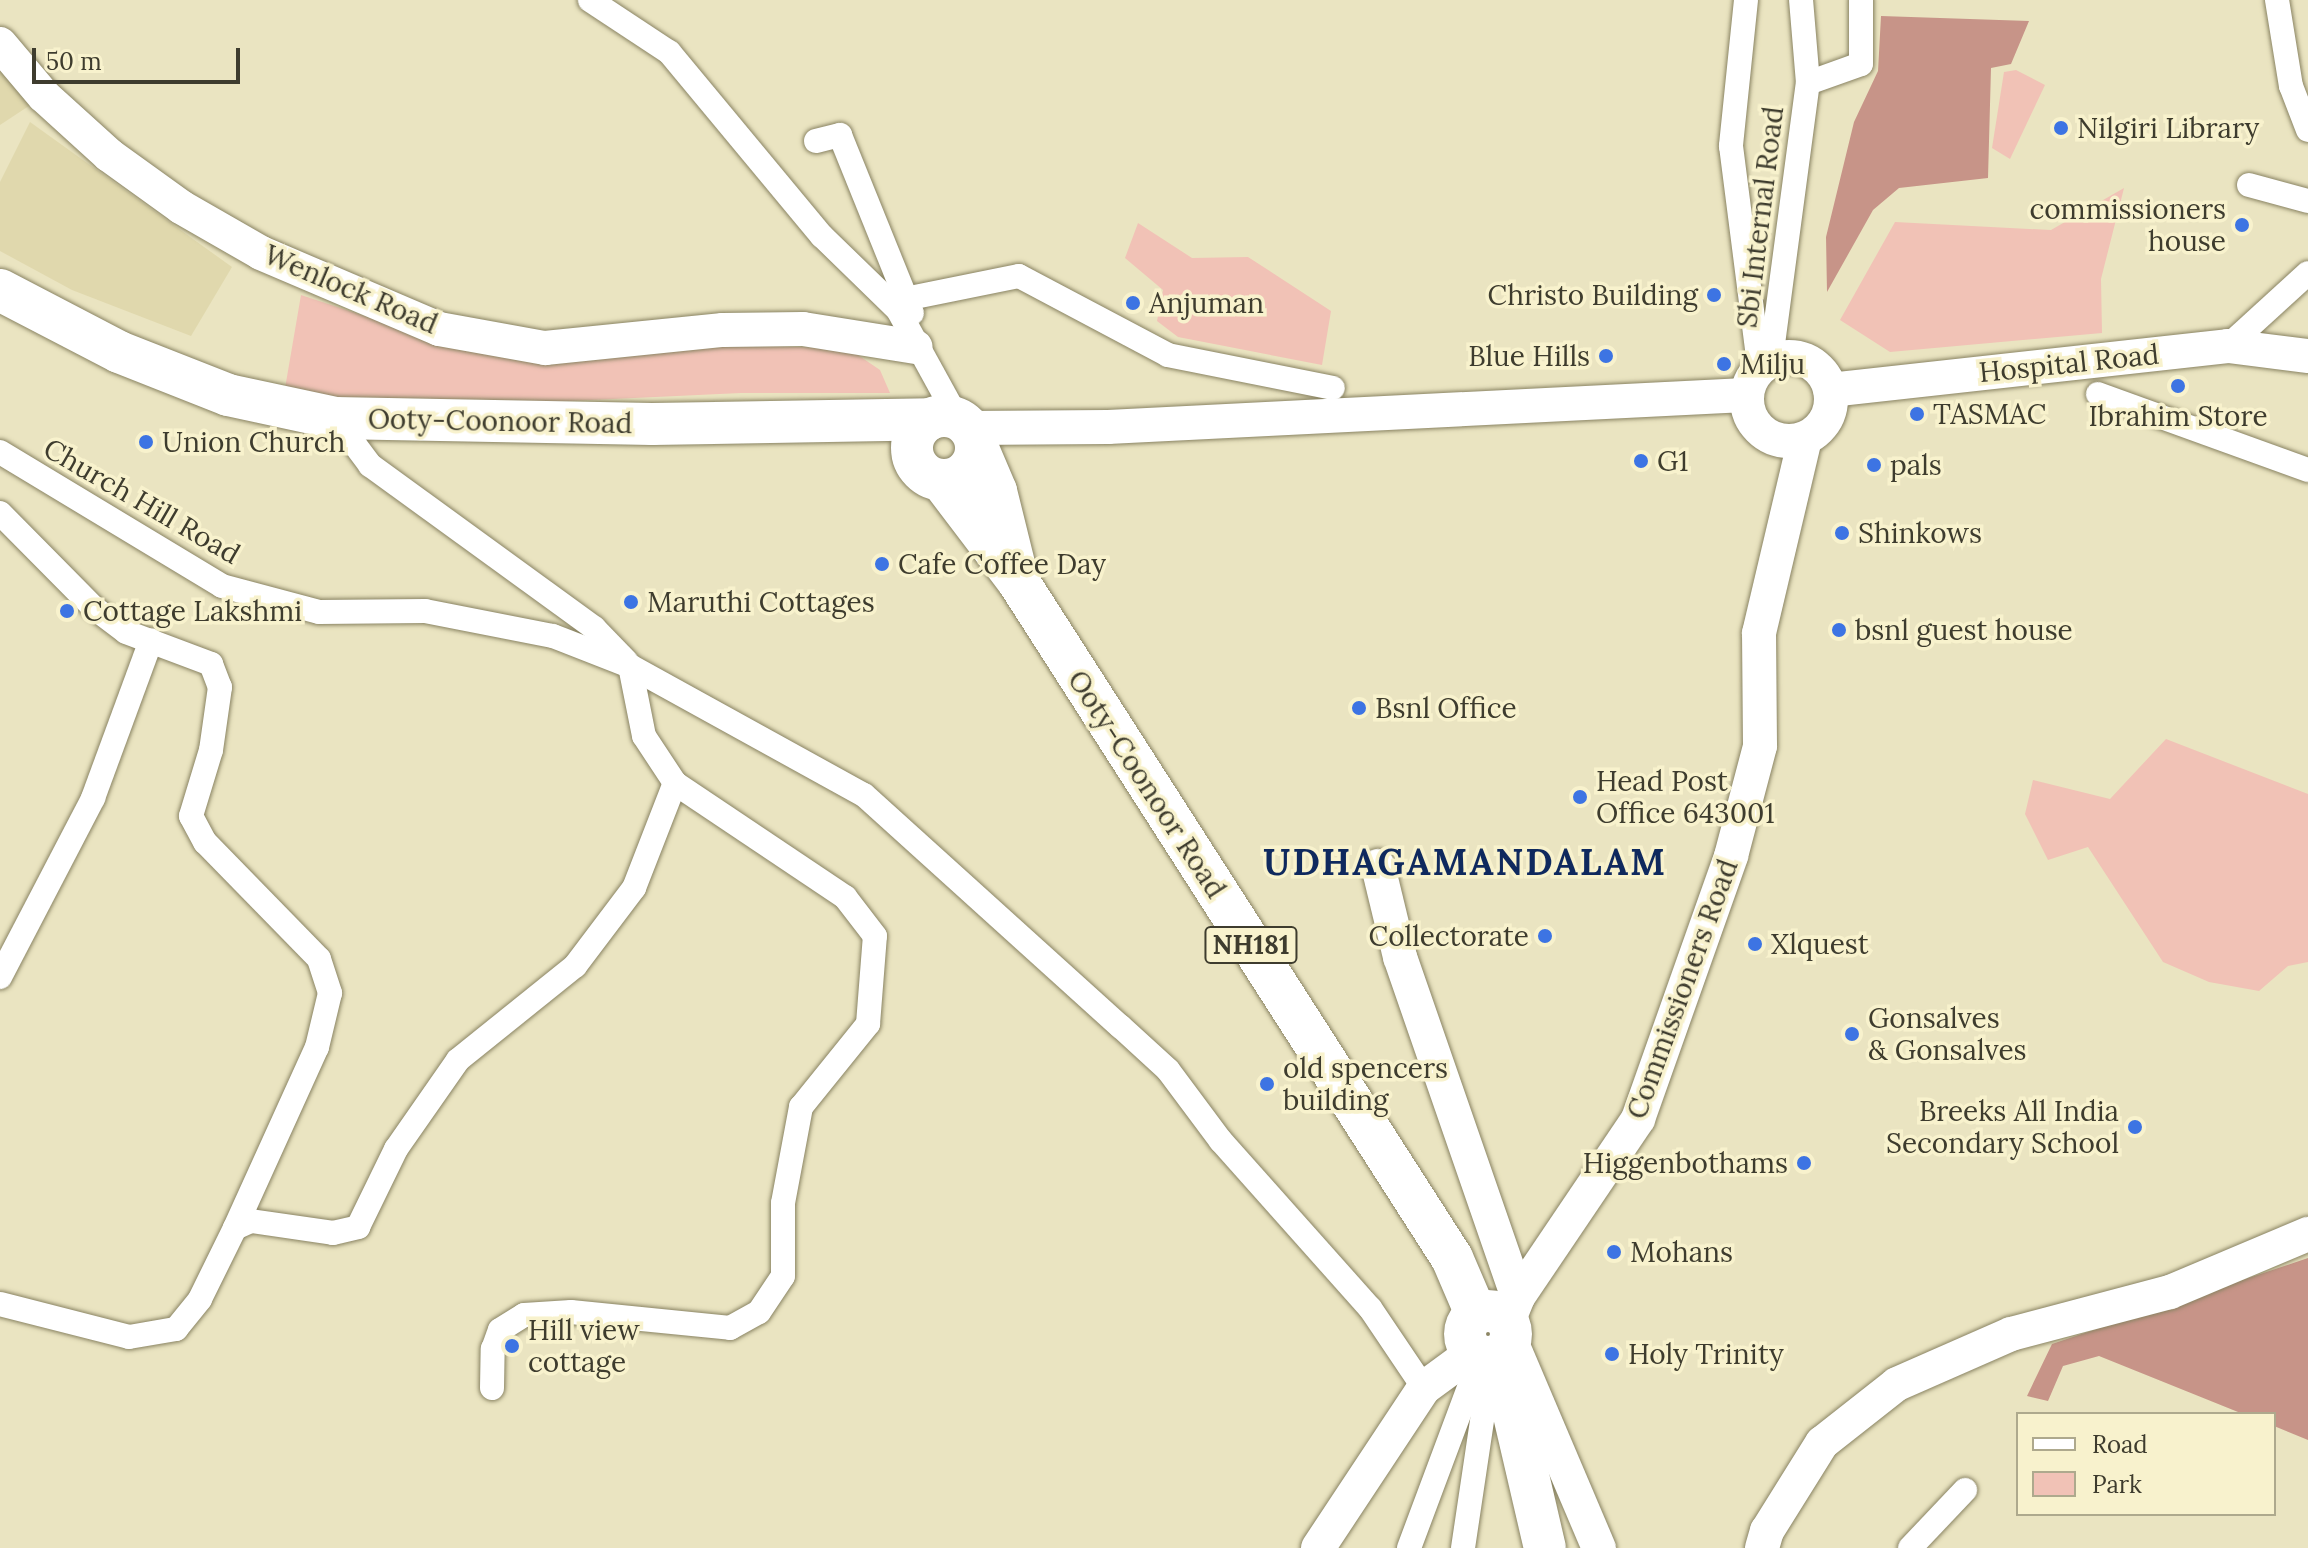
<!DOCTYPE html>
<html>
<head>
<meta charset="utf-8">
<style>
	body { margin:0 }
	#map { position:relative; width:2308px; height:1548px; overflow:hidden; background:#eae4c1; font-family:Lora,serif }
	div>[style] { position:absolute }
	.built>* { inset:0; background:#e0d8ad }
	.green>* { inset:0; background:#f1c2b6 }
	.forest>* { inset:0; background:#c79488 }
	.roads { filter:drop-shadow(0 0 2px #898362) drop-shadow(0 0 2px #898362) }
	.street>* { height:24px; margin:-12px; padding:0 12px; transform-origin:12px; border-radius:12px; background:#fff }
	.secondary>* { height:34px; margin:-17px; padding:0 17px; transform-origin:17px; border-radius:17px; background:#fff }
	.secondary>.ring { margin:-17px; padding:0; box-sizing:content-box; background:none; border:34px solid #fff; border-radius:50% }
	.highway>* { height:42px; margin:-21px; padding:0 21px; transform-origin:21px; border-radius:21px; background:#fff }
	.highway>.ring { margin:-21px; padding:0; box-sizing:content-box; background:none; border:42px solid #fff; border-radius:50% }
	.dots>* { width:22px; height:22px; translate:-50% -50%; box-sizing:border-box; border:4px solid #f8f2cd; border-radius:50% }
	span { translate:-50% -50%; white-space:nowrap; text-align:center; line-height:1.15; -webkit-text-stroke:7px #f8f2cd; paint-order:stroke }
	.shield-label span { padding:2px 6px; background:#f8f2cd; border:2px solid; border-radius:6px; -webkit-text-stroke-width:0 }
	.shield-label { font-size:26px; color:#3e3c2e; font-weight:700 }
	.poi-label { font-size:28px; color:#3e3c2e }
	.left { translate:0 -50%; text-align:left }
	.right { translate:-100% -50%; text-align:right }
	.street-label { font-size:28px; color:#3e3c2e }
	.district-label { font-size:36px; color:#0f295e; font-weight:700; letter-spacing:2px }
	.legend { position:absolute; left:2016px; top:1412px; width:260px; height:104px; box-sizing:border-box; background:#f8f2cd; border:2px solid #aea98d; margin:0; padding:10px 14px; list-style:none; font-size:24px; color:#3e3c2e }
	.legend li { display:flex; align-items:center; gap:16px; height:40px }
	.legend b { width:40px; border:2px solid #aea98d }
	.scale { position:absolute; left:32px; top:48px; width:208px; height:36px; box-sizing:border-box; border:4px solid #3e3c2e; border-top:0; padding-left:10px; font-size:24px; line-height:28px; white-space:nowrap; color:#3e3c2e; -webkit-text-stroke:6px #f8f2cd; paint-order:stroke }
</style>
</head>
<body>
<div id="map">
	<div class="built">
		<div style="clip-path:polygon(0 58px,44px 96px,0 125px)"></div>
		<div style="clip-path:polygon(30px 122px,232px 267px,191px 336px,72px 290px,0 251px,0 182px)"></div>
	</div>
	<div class="green">
		<div style="clip-path:polygon(2016px 70px,2045px 85px,2010px 159px,1992px 148px,2004px 72px)"></div>
		<div style="clip-path:polygon(2124px 188px,2101px 279px,2102px 333px,1890px 352px,1840px 320px,1895px 222px,2051px 230px)"></div>
		<div style="clip-path:polygon(1138px 223px,1192px 258px,1248px 257px,1331px 311px,1322px 365px,1178px 337px,1157px 321px,1163px 290px,1125px 258px)"></div>
		<div style="clip-path:polygon(301px 295px,410px 331px,849px 349px,880px 370px,890px 393px,741px 393px,548px 402px,283px 400px)"></div>
		<div style="clip-path:polygon(2166px 739px,2308px 794px,2308px 962px,2288px 966px,2259px 991px,2209px 982px,2163px 962px,2088px 847px,2048px 860px,2025px 814px,2033px 780px,2110px 799px)"></div>
	</div>
	<div class="forest">
		<div style="clip-path:polygon(1881px 16px,2029px 21px,2011px 64px,1991px 68px,1988px 178px,1899px 188px,1873px 210px,1827px 292px,1826px 237px,1854px 122px,1878px 71px)"></div>
		<div style="clip-path:polygon(2308px 1258px,2308px 1440px,2274px 1426px,2274px 1414px,2243px 1414px,2099px 1356px,2063px 1366px,2048px 1401px,2027px 1396px,2052px 1344px)"></div>
	</div>
	<div class="roads">
		<div class="street">
			<div style="left:590px;top:0;width:95px;rotate:33.4deg"></div>
			<div style="left:669px;top:52px;width:239px;rotate:50.3deg"></div>
			<div style="left:822px;top:236px;width:106px;rotate:44.2deg"></div>
			<div style="left:898px;top:310px;width:124px;rotate:61.2deg"></div>
			<div style="left:1746px;top:0;width:147px;rotate:95.9deg"></div>
			<div style="left:1731px;top:146px;width:228px;rotate:82.7deg"></div>
			<div style="left:2277px;top:0;width:87px;rotate:80.8deg"></div>
			<div style="left:2291px;top:86px;width:47px;rotate:68.9deg"></div>
			<div style="left:1808px;top:83px;width:56px;rotate:-19.7deg"></div>
			<div style="left:1861px;top:64px;width:64px;rotate:-90deg"></div>
			<div style="left:816px;top:141px;width:25px;rotate:-14deg"></div>
			<div style="left:840px;top:135px;width:192px;rotate:68deg"></div>
			<div style="left:2249px;top:185px;width:61px;rotate:15.2deg"></div>
			<div style="left:905px;top:299px;width:116px;rotate:-11.4deg"></div>
			<div style="left:1019px;top:276px;width:169px;rotate:27.9deg"></div>
			<div style="left:1168px;top:355px;width:168px;rotate:11.3deg"></div>
			<div style="left:2228px;top:346px;width:108px;rotate:-42.4deg"></div>
			<div style="left:1771px;top:359px;width:278px;rotate:-82.4deg"></div>
			<div style="left:1808px;top:83px;width:83px;rotate:-94.8deg"></div>
			<div style="left:2098px;top:394px;width:223px;rotate:19.9deg"></div>
			<div style="left:335px;top:418px;width:59px;rotate:53.3deg"></div>
			<div style="left:370px;top:465px;width:277px;rotate:36deg"></div>
			<div style="left:594px;top:628px;width:46px;rotate:45.9deg"></div>
			<div style="left:0;top:452px;width:259px;rotate:31.1deg"></div>
			<div style="left:222px;top:586px;width:100px;rotate:15deg"></div>
			<div style="left:319px;top:612px;width:106px;rotate:-0.5deg"></div>
			<div style="left:425px;top:611px;width:130px;rotate:11.1deg"></div>
			<div style="left:553px;top:636px;width:83px;rotate:21.3deg"></div>
			<div style="left:0;top:513px;width:132px;rotate:45.3deg"></div>
			<div style="left:93px;top:607px;width:41px;rotate:37.1deg"></div>
			<div style="left:126px;top:632px;width:91px;rotate:20.6deg"></div>
			<div style="left:211px;top:664px;width:25px;rotate:69deg"></div>
			<div style="left:220px;top:687px;width:64px;rotate:98.1deg"></div>
			<div style="left:211px;top:750px;width:69px;rotate:106.9deg"></div>
			<div style="left:191px;top:816px;width:30px;rotate:62deg"></div>
			<div style="left:205px;top:842px;width:163px;rotate:45.7deg"></div>
			<div style="left:319px;top:959px;width:36px;rotate:72deg"></div>
			<div style="left:330px;top:993px;width:56px;rotate:103.5deg"></div>
			<div style="left:317px;top:1047px;width:199px;rotate:114.4deg"></div>
			<div style="left:0;top:977px;width:202px;rotate:-62.5deg"></div>
			<div style="left:93px;top:798px;width:168px;rotate:-69.8deg"></div>
			<div style="left:0;top:1304px;width:133px;rotate:14.3deg"></div>
			<div style="left:129px;top:1337px;width:48px;rotate:-9.7deg"></div>
			<div style="left:176px;top:1329px;width:38px;rotate:-51deg"></div>
			<div style="left:200px;top:1299px;width:79px;rotate:-63.8deg"></div>
			<div style="left:235px;top:1228px;width:17px;rotate:-24deg"></div>
			<div style="left:251px;top:1221px;width:83px;rotate:8.3deg"></div>
			<div style="left:333px;top:1233px;width:26px;rotate:-13deg"></div>
			<div style="left:358px;top:1227px;width:87px;rotate:-64deg"></div>
			<div style="left:396px;top:1149px;width:108px;rotate:-55.1deg"></div>
			<div style="left:458px;top:1060px;width:150px;rotate:-38.8deg"></div>
			<div style="left:575px;top:966px;width:98px;rotate:-52.9deg"></div>
			<div style="left:634px;top:888px;width:113px;rotate:-68.7deg"></div>
			<div style="left:492px;top:1388px;width:39px;rotate:-89deg"></div>
			<div style="left:493px;top:1349px;width:20px;rotate:-70deg"></div>
			<div style="left:500px;top:1330px;width:28px;rotate:-32deg"></div>
			<div style="left:524px;top:1315px;width:47px;rotate:-3.7deg"></div>
			<div style="left:571px;top:1312px;width:160px;rotate:5.7deg"></div>
			<div style="left:730px;top:1328px;width:33px;rotate:-29deg"></div>
			<div style="left:759px;top:1312px;width:43px;rotate:-56.3deg"></div>
			<div style="left:783px;top:1276px;width:73px;rotate:-90deg"></div>
			<div style="left:783px;top:1203px;width:98px;rotate:-79.4deg"></div>
			<div style="left:801px;top:1107px;width:107px;rotate:-51.1deg"></div>
			<div style="left:868px;top:1024px;width:88px;rotate:-85.5deg"></div>
			<div style="left:875px;top:936px;width:49px;rotate:-127.6deg"></div>
			<div style="left:845px;top:897px;width:205px;rotate:-146.2deg"></div>
			<div style="left:675px;top:783px;width:56px;rotate:-123.4deg"></div>
			<div style="left:644px;top:736px;width:71px;rotate:-101.3deg"></div>
			<div style="left:630px;top:666px;width:267px;rotate:28.9deg"></div>
			<div style="left:864px;top:795px;width:345px;rotate:42.1deg"></div>
			<div style="left:1120px;top:1026px;width:65px;rotate:42.5deg"></div>
			<div style="left:1168px;top:1070px;width:89px;rotate:53.3deg"></div>
			<div style="left:1221px;top:1141px;width:224px;rotate:48.3deg"></div>
			<div style="left:1370px;top:1308px;width:97px;rotate:56deg"></div>
			<div style="left:1409px;top:1548px;width:206px;rotate:-69.5deg"></div>
			<div style="left:1463px;top:1548px;width:190px;rotate:-81.5deg"></div>
			<div style="left:1910px;top:1548px;width:80px;rotate:-46.5deg"></div>
		</div>
		<div class="secondary">
			<div style="left:0;top:44px;width:68px;rotate:49.8deg"></div>
			<div style="left:44px;top:96px;width:88px;rotate:42.2deg"></div>
			<div style="left:109px;top:155px;width:89px;rotate:35.8deg"></div>
			<div style="left:181px;top:207px;width:92px;rotate:29.9deg"></div>
			<div style="left:261px;top:253px;width:194px;rotate:23.1deg"></div>
			<div style="left:439px;top:329px;width:108px;rotate:10.2deg"></div>
			<div style="left:545px;top:348px;width:179px;rotate:-5.8deg"></div>
			<div style="left:723px;top:330px;width:80px;rotate:-0.7deg"></div>
			<div style="left:803px;top:329px;width:114px;rotate:9.1deg"></div>
			<div class="ring" style="left:1747px;top:357px;width:50px;height:50px"></div>
			<div style="left:1830px;top:390px;width:400px;rotate:-6.3deg"></div>
			<div style="left:2228px;top:346px;width:81px;rotate:7.1deg"></div>
			<div style="left:969px;top:428px;width:139px;rotate:-0.4deg"></div>
			<div style="left:1108px;top:427px;width:638px;rotate:-2.88deg"></div>
			<div style="left:1378px;top:866px;width:94px;rotate:76.4deg"></div>
			<div style="left:1400px;top:957px;width:360px;rotate:70.9deg"></div>
			<div style="left:1508px;top:1322px;width:27px;rotate:-68deg"></div>
			<div style="left:1518px;top:1297px;width:215px;rotate:-56deg"></div>
			<div style="left:1638px;top:1119px;width:279px;rotate:-70.5deg"></div>
			<div style="left:1731px;top:856px;width:114px;rotate:-75.2deg"></div>
			<div style="left:1760px;top:746px;width:113px;rotate:-90.5deg"></div>
			<div style="left:1759px;top:633px;width:200px;rotate:-76.7deg"></div>
			<div style="left:1511px;top:1341px;width:225px;rotate:67deg"></div>
			<div style="left:1318px;top:1548px;width:192px;rotate:-56.5deg"></div>
			<div style="left:1424px;top:1388px;width:61px;rotate:-36.3deg"></div>
			<div style="left:1762px;top:1548px;width:18px;rotate:-74deg"></div>
			<div style="left:1767px;top:1531px;width:104px;rotate:-58deg"></div>
			<div style="left:1822px;top:1443px;width:95px;rotate:-38.2deg"></div>
			<div style="left:1897px;top:1384px;width:124px;rotate:-23.7deg"></div>
			<div style="left:2011px;top:1334px;width:164px;rotate:-14.8deg"></div>
			<div style="left:2170px;top:1292px;width:150px;rotate:-22.8deg"></div>
		</div>
		<div class="highway">
			<div style="left:0;top:290px;width:134px;rotate:27.5deg"></div>
			<div style="left:119px;top:352px;width:117px;rotate:21.5deg"></div>
			<div style="left:228px;top:395px;width:109px;rotate:12.1deg"></div>
			<div style="left:335px;top:418px;width:317px;rotate:1.1deg"></div>
			<div style="left:652px;top:424px;width:278px;rotate:-1deg"></div>
			<div class="ring" style="left:912px;top:416px;width:22px;height:22px"></div>
			<div style="left:976px;top:444px;width:51px;rotate:66.9deg"></div>
			<div style="left:996px;top:491px;width:79px;rotate:76.1deg"></div>
			<div style="left:942px;top:481px;width:126px;rotate:52.8deg"></div>
			<div style="left:1018px;top:581px;width:804px;rotate:57.34deg"></div>
			<div style="left:1452px;top:1258px;width:61px;rotate:66.8deg"></div>
			<div class="ring" style="left:1465px;top:1311px;width:4px;height:4px"></div>
			<div style="left:1500px;top:1355px;width:198px;rotate:76.9deg"></div>
		</div>
	</div>
	<div class="dots">
		<div style="left:2061px;top:128px;background:#3d74e3"></div>
		<div style="left:2242px;top:225px;background:#3d74e3"></div>
		<div style="left:1714px;top:295px;background:#3d74e3"></div>
		<div style="left:1133px;top:303px;background:#3d74e3"></div>
		<div style="left:1606px;top:356px;background:#3d74e3"></div>
		<div style="left:1724px;top:364px;background:#3d74e3"></div>
		<div style="left:2178px;top:386px;background:#3d74e3"></div>
		<div style="left:1917px;top:414px;background:#3d74e3"></div>
		<div style="left:146px;top:442px;background:#3d74e3"></div>
		<div style="left:1641px;top:461px;background:#3d74e3"></div>
		<div style="left:1874px;top:465px;background:#3d74e3"></div>
		<div style="left:1842px;top:533px;background:#3d74e3"></div>
		<div style="left:882px;top:564px;background:#3d74e3"></div>
		<div style="left:631px;top:602px;background:#3d74e3"></div>
		<div style="left:67px;top:611px;background:#3d74e3"></div>
		<div style="left:1839px;top:630px;background:#3d74e3"></div>
		<div style="left:1359px;top:708px;background:#3d74e3"></div>
		<div style="left:1580px;top:797px;background:#3d74e3"></div>
		<div style="left:1545px;top:936px;background:#3d74e3"></div>
		<div style="left:1755px;top:944px;background:#3d74e3"></div>
		<div style="left:1852px;top:1034px;background:#3d74e3"></div>
		<div style="left:1267px;top:1084px;background:#3d74e3"></div>
		<div style="left:2135px;top:1127px;background:#3d74e3"></div>
		<div style="left:1804px;top:1163px;background:#3d74e3"></div>
		<div style="left:1614px;top:1252px;background:#3d74e3"></div>
		<div style="left:512px;top:1346px;background:#3d74e3"></div>
		<div style="left:1612px;top:1354px;background:#3d74e3"></div>
	</div>
	<div class="shield-label">
		<span style="left:1251px;top:945px">NH181</span>
	</div>
	<div class="poi-label">
		<span class="left" style="left:2077px;top:128px">Nilgiri Library</span>
		<span class="right" style="left:2226px;top:225px">commissioners<br>house</span>
		<span class="right" style="left:1698px;top:295px">Christo Building</span>
		<span class="left" style="left:1149px;top:303px">Anjuman</span>
		<span class="right" style="left:1590px;top:356px">Blue Hills</span>
		<span class="left" style="left:1740px;top:364px">Milju</span>
		<span class="left" style="left:1933px;top:414px">TASMAC</span>
		<span style="left:2178px;top:416px">Ibrahim Store</span>
		<span class="left" style="left:162px;top:442px">Union Church</span>
		<span class="left" style="left:1657px;top:461px">G1</span>
		<span class="left" style="left:1890px;top:465px">pals</span>
		<span class="left" style="left:1858px;top:533px">Shinkows</span>
		<span class="left" style="left:898px;top:564px">Cafe Coffee Day</span>
		<span class="left" style="left:647px;top:602px">Maruthi Cottages</span>
		<span class="left" style="left:83px;top:611px">Cottage Lakshmi</span>
		<span class="left" style="left:1855px;top:630px">bsnl guest house</span>
		<span class="left" style="left:1375px;top:708px">Bsnl Office</span>
		<span class="left" style="left:1596px;top:797px">Head Post<br>Office 643001</span>
		<span class="right" style="left:1529px;top:936px">Collectorate</span>
		<span class="left" style="left:1771px;top:944px">Xlquest</span>
		<span class="left" style="left:1868px;top:1034px">Gonsalves<br>&amp; Gonsalves</span>
		<span class="left" style="left:1283px;top:1084px">old spencers<br>building</span>
		<span class="right" style="left:2119px;top:1127px">Breeks All India<br>Secondary School</span>
		<span class="right" style="left:1788px;top:1163px">Higgenbothams</span>
		<span class="left" style="left:1630px;top:1252px">Mohans</span>
		<span class="left" style="left:528px;top:1346px">Hill view<br>cottage</span>
		<span class="left" style="left:1628px;top:1354px">Holy Trinity</span>
	</div>
	<div class="street-label">
		<span style="left:1760px;top:217px;rotate:-83deg">Sbi Internal Road</span>
		<span style="left:351px;top:289px;rotate:23deg">Wenlock Road</span>
		<span style="left:2069px;top:363px;rotate:-6deg">Hospital Road</span>
		<span style="left:500px;top:421px;rotate:1deg">Ooty-Coonoor Road</span>
		<span style="left:142px;top:501px;rotate:30deg">Church Hill Road</span>
		<span style="left:1147px;top:784px;rotate:57deg">Ooty-Coonoor Road</span>
		<span style="left:1682px;top:989px;rotate:-70deg">Commissioners Road</span>
	</div>
	<div class="district-label">
		<span style="left:1465px;top:863px">UDHAGAMANDALAM</span>
	</div>
	<ul class="legend">
	<li><b style="height:10px;background:#fff"></b>Road</li>
	<li><b style="height:22px;background:#f1c2b6"></b>Park</li>
	</ul>
	<div class="scale">50 m</div>
</div>
</body>
</html>
